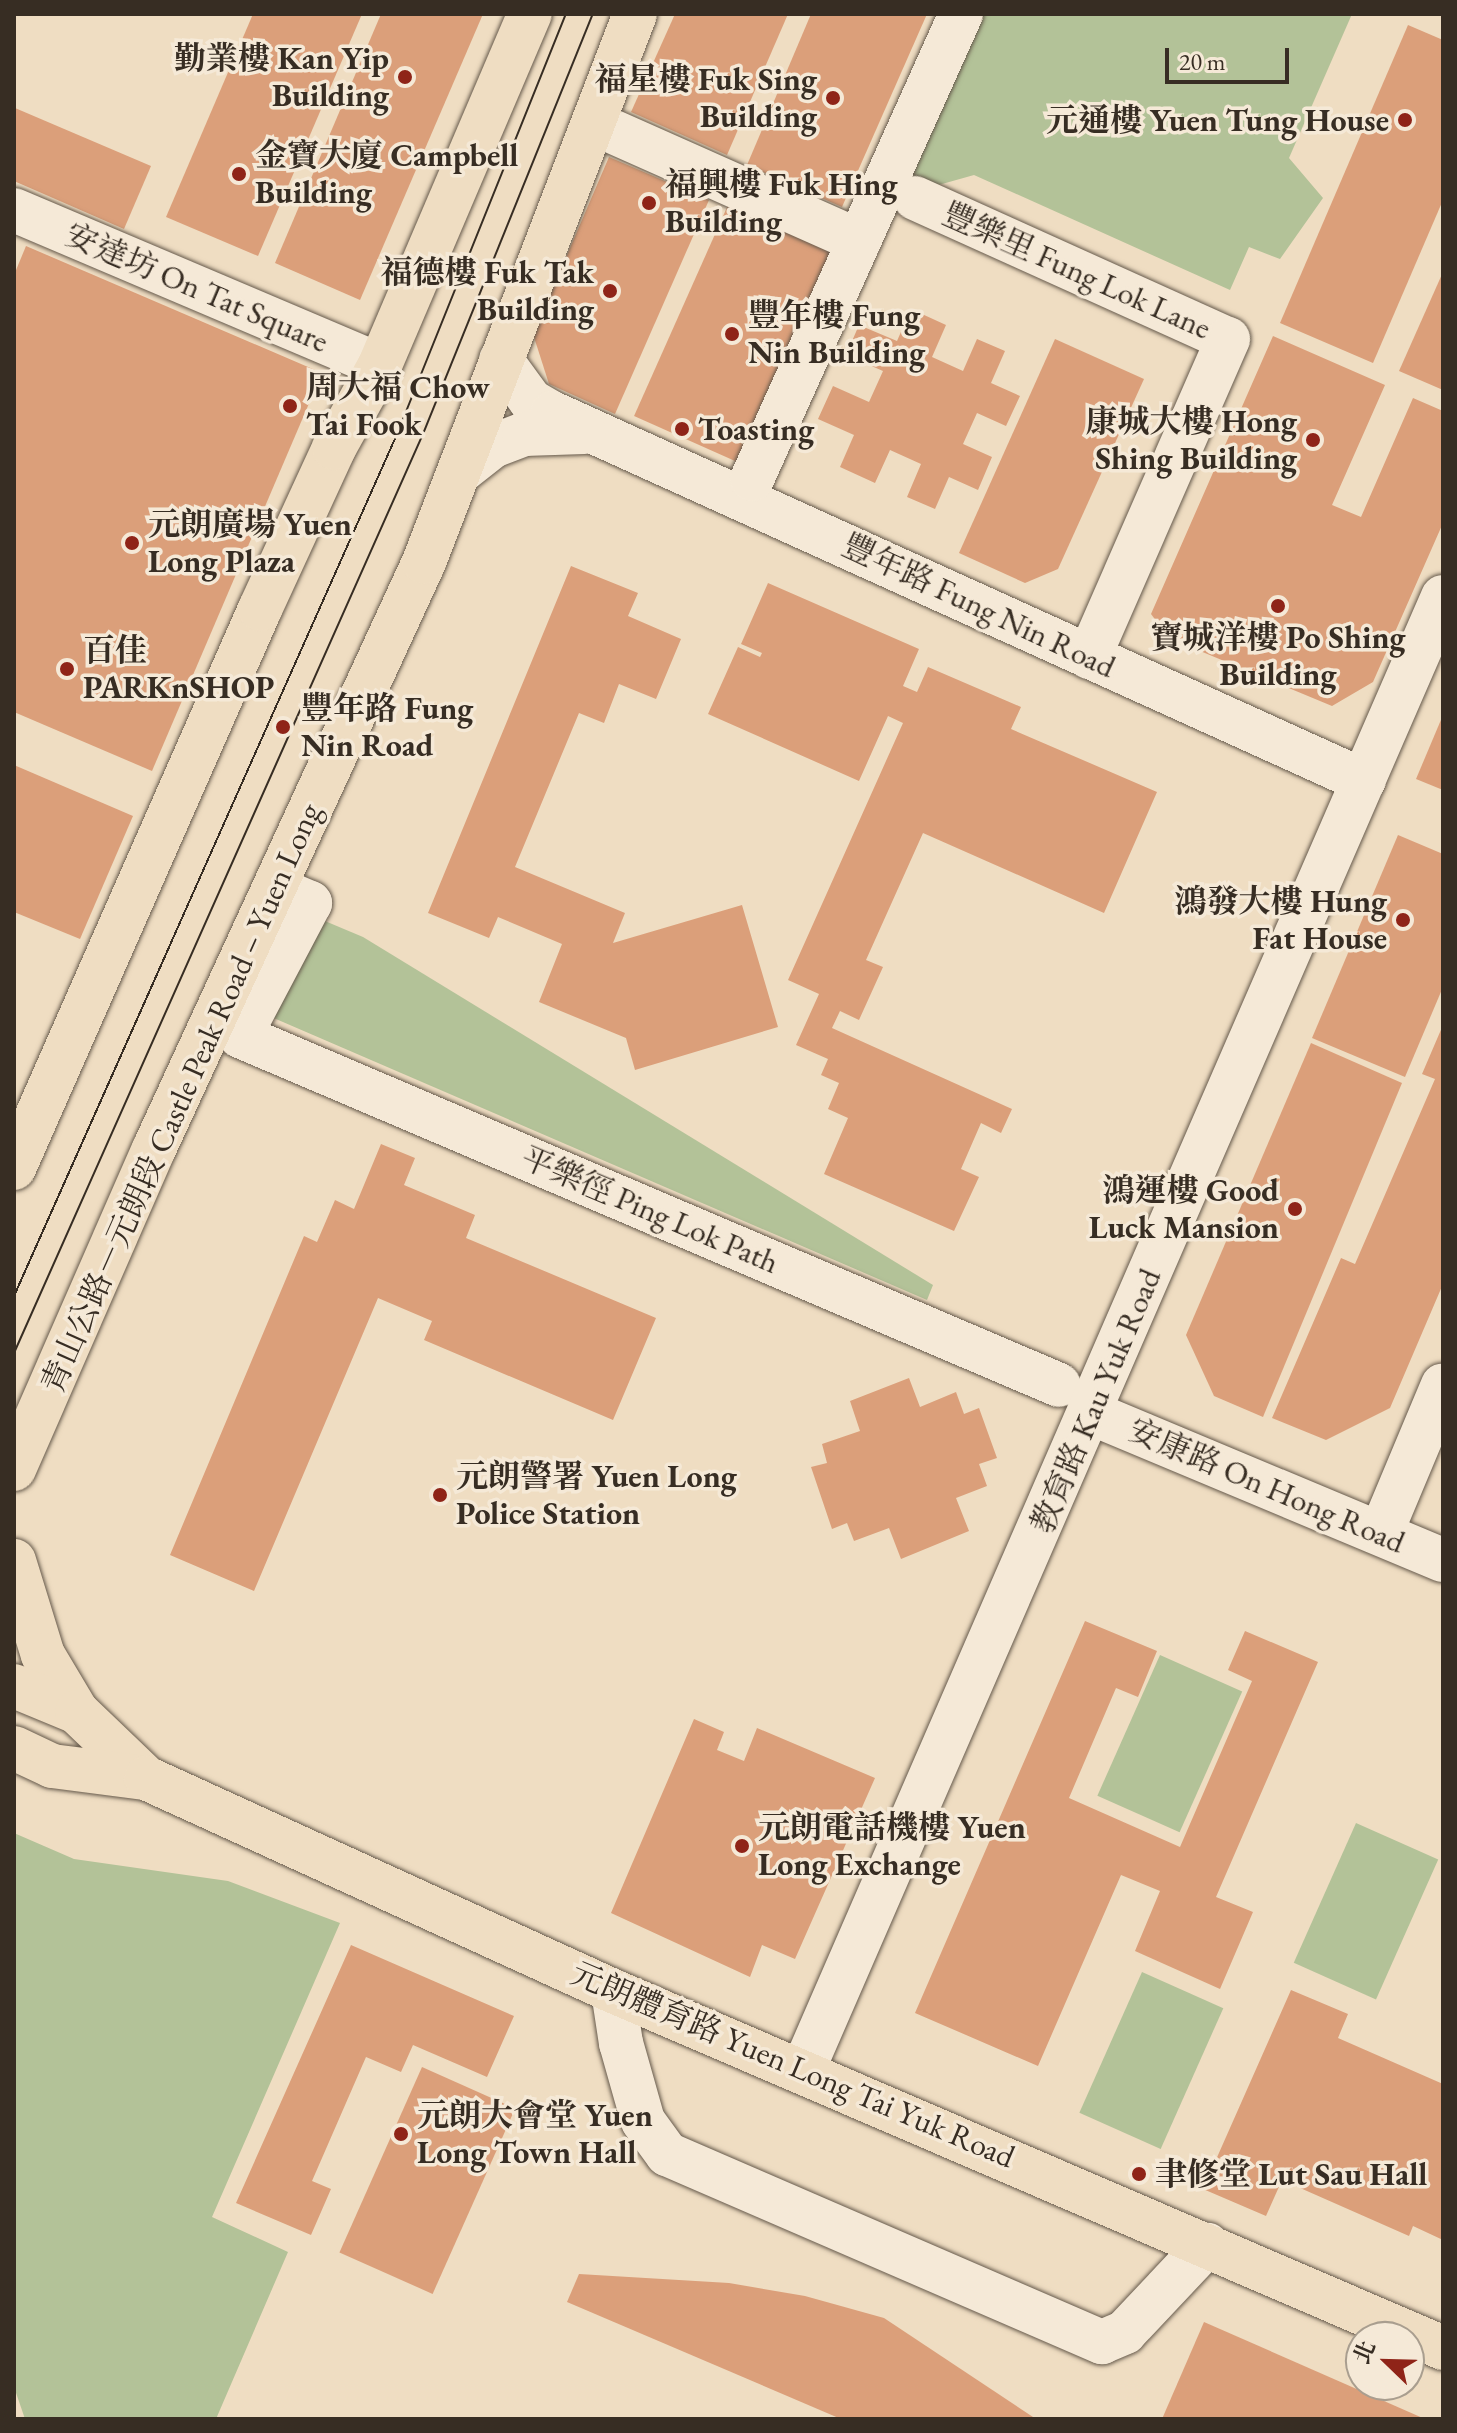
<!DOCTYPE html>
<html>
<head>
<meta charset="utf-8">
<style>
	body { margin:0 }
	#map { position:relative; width:1457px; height:2433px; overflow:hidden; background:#efddc2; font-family:"EB Garamond","Noto Serif TC",serif }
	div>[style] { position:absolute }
	.green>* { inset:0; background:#b3c298; transform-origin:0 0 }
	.building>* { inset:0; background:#db9f7a; transform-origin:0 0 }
	.roads { filter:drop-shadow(0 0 2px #65594b) drop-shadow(0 0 2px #65594b) }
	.minor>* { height:44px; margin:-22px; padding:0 22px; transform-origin:22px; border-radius:22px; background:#f5e9d7 }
	.major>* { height:44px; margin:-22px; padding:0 22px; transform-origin:22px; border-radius:22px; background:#efddc2 }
	.tram>* { height:2px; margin:-1px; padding:0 1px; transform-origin:1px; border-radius:1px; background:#372d23 }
	.dots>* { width:22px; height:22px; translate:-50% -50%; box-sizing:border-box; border:4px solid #f5e9d7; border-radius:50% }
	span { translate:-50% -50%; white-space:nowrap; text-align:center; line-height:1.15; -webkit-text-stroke:7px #f5e9d7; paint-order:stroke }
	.poi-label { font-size:32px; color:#372d23; font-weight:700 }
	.right { translate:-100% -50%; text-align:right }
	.left { translate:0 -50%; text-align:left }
	.street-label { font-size:32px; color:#372d23 }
	.frame { position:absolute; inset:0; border:16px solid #372d23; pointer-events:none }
	.north { position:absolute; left:1345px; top:2321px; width:80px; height:80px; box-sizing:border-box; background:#f5e9d7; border:2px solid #a99e8f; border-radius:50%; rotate:293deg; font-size:22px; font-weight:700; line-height:32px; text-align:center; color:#372d23 }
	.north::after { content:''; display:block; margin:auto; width:28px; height:36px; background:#8f2418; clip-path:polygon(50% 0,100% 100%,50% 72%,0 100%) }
	.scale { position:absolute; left:1165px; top:48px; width:124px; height:36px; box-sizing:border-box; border:4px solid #372d23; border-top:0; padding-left:10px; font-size:24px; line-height:28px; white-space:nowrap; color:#372d23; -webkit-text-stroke:6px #f5e9d7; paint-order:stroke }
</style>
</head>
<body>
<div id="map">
	<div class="green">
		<div style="clip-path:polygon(947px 14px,1352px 14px,1289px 158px,1323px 198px,1280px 259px,1249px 247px,1230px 290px,974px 175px,910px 193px,876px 165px)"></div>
		<div style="clip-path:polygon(313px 916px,363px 937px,933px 1285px,927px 1300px,269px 1016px)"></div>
		<div style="left:1160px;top:1655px;width:90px;height:154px;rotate:24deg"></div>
		<div style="left:1356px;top:1823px;width:90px;height:153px;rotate:24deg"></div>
		<div style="clip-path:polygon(14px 1833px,74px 1859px,228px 1881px,340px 1923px,212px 2217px,288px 2252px,216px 2419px,25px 2419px,14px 2387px)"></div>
		<div style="left:1142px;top:1972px;width:89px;height:154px;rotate:24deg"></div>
	</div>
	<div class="building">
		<div style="clip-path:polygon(253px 14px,362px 14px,258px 256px,166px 217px)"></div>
		<div style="clip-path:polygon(381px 14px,483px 14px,360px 300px,275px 263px)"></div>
		<div style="clip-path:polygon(675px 14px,788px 14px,727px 155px,631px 112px)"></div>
		<div style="clip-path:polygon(811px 14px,927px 14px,842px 207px,747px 165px)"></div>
		<div style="clip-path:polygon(1408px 25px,1443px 40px,1443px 200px,1373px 363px,1280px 323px)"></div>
		<div style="clip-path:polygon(15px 108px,151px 166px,124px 229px,14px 181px)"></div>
		<div style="clip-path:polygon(609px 157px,709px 200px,615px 414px,549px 384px,533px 334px)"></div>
		<div style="left:728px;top:205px;width:113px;height:231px;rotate:24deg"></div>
		<div style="clip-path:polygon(26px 246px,322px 373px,152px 771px,14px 712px,14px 275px)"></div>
		<div style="clip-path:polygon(1443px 272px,1443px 390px,1399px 371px)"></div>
		<div style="clip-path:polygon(911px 309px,946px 325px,932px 357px,963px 371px,977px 339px,1005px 351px,991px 383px,1020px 396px,1006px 426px,977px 413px,963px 444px,992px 457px,978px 490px,949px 477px,935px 509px,907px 497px,921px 464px,890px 450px,875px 483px,840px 467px,854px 435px,818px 419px,833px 386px,869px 402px,883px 371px,846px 355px,859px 325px,897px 341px)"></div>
		<div style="clip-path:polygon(1273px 336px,1385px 385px,1332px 505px,1361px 517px,1413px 398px,1443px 411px,1443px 523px,1373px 682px,1332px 706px,1169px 638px,1151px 614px)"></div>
		<div style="clip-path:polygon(1055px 339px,1144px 379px,1058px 569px,1025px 583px,959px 553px)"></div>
		<div style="clip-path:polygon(571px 566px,638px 593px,628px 616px,681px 639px,656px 699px,619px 684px,604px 723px,579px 713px,515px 867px,625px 913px,613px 943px,742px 905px,778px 1027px,635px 1070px,626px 1038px,539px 1002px,562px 944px,498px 917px,489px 938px,428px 913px)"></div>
		<div style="clip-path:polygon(768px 583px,919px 649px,903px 686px,917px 692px,928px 667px,1021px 707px,1011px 729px,1157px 792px,1104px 913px,923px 833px,866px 960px,883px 967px,859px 1020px,840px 1011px,832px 1028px,1012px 1109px,1001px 1133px,981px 1123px,961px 1169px,979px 1177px,954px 1231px,824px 1174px,848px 1118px,828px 1109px,839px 1083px,821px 1075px,828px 1059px,796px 1045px,819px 994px,788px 980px,903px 723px,888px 716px,859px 781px,708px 714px,738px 647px,760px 657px,762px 653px,741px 644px)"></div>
		<div style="clip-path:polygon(1443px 715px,1443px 790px,1416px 779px)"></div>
		<div style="clip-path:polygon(14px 765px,133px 816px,80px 939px,14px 912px)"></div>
		<div style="clip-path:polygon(1398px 835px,1443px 854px,1443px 987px,1405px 1077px,1312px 1038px)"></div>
		<div style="clip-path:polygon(1443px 1025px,1443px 1284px,1390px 1408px,1326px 1440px,1272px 1418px,1341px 1258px,1355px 1264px,1435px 1079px,1422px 1074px)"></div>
		<div style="clip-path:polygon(1311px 1043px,1402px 1083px,1263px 1417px,1214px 1396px,1186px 1335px)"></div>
		<div style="clip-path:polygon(381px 1144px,415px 1158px,404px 1185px,475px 1215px,466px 1238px,656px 1318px,613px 1420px,424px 1340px,432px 1321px,378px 1298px,254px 1591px,170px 1555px,304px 1236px,317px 1242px,335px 1200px,354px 1209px)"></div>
		<div style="clip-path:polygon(909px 1378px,920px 1407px,956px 1392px,964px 1414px,979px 1408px,997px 1458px,979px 1464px,987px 1486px,956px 1498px,969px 1531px,901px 1559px,889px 1528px,854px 1541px,847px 1523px,832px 1529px,811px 1467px,827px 1463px,822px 1444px,860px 1431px,850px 1401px)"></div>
		<div style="clip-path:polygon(1085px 1621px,1157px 1651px,1138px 1697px,1116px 1688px,1069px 1798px,1180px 1847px,1252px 1681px,1228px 1670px,1245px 1631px,1318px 1662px,1216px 1897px,1253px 1912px,1220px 1989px,1135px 1951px,1160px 1891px,1121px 1875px,1038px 2066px,915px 2013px)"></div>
		<div style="clip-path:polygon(694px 1719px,724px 1732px,717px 1750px,744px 1761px,757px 1728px,875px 1778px,795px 1959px,762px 1945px,750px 1977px,611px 1913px)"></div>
		<div style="clip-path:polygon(351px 1945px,514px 2016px,487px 2077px,413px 2045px,401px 2072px,366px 2057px,312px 2181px,331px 2189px,311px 2235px,236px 2203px)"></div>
		<div style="clip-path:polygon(1291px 1990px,1348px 2014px,1338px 2038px,1443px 2084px,1443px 2240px,1413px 2226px,1409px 2236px,1282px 2180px,1266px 2216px,1203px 2189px)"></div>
		<div style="left:422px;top:2067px;width:102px;height:203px;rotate:24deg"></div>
		<div style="clip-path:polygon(579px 2274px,729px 2283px,805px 2296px,884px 2318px,1036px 2419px,841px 2419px,567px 2302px)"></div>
		<div style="clip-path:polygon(1204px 2322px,1425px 2419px,1162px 2419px)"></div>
	</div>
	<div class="roads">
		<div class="minor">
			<div style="left:614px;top:132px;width:268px;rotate:24deg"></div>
			<div style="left:915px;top:198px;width:343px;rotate:24.3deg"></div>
			<div style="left:1228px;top:339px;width:347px;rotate:113.6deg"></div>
			<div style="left:14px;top:210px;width:397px;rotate:23deg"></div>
			<div style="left:501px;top:360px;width:51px;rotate:53.8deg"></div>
			<div style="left:531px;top:401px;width:24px;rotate:30deg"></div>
			<div style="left:552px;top:413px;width:891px;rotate:24.38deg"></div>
			<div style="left:460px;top:472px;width:42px;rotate:-38.2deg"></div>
			<div style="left:493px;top:446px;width:33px;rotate:-21deg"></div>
			<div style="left:524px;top:434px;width:60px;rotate:-1.9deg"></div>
			<div style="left:752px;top:479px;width:510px;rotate:-65.8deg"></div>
			<div style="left:277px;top:889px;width:36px;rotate:23deg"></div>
			<div style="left:310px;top:903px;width:150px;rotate:117.8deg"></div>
			<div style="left:240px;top:1036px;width:890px;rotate:23.08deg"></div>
			<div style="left:1091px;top:1413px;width:381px;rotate:22.7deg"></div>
			<div style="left:1381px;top:1533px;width:160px;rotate:-67.3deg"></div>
			<div style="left:613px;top:1991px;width:53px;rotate:81.3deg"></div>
			<div style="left:621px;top:2043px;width:81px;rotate:74.2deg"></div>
			<div style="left:643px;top:2121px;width:41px;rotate:54deg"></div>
			<div style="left:667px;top:2154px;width:474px;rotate:23.4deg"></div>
			<div style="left:1102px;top:2342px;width:25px;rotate:-23deg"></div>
			<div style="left:1125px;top:2332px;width:120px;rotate:-46.7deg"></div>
			<div style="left:803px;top:2070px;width:1606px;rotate:-66.52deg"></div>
		</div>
		<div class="major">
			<div style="left:14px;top:1168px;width:611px;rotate:-66.25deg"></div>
			<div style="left:260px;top:609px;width:177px;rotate:-65.3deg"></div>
			<div style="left:334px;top:448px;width:95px;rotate:-61deg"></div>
			<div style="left:380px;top:365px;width:382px;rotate:-66.9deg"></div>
			<div style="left:14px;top:1469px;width:349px;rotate:-66.4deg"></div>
			<div style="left:154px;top:1149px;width:646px;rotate:-65.3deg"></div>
			<div style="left:424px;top:562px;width:587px;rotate:-68.94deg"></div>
			<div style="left:14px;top:1561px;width:98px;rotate:72.9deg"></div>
			<div style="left:43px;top:1655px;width:66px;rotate:59.2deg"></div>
			<div style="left:14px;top:1686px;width:68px;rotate:22.4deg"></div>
			<div style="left:77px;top:1712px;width:95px;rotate:43.7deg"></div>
			<div style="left:14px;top:1748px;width:42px;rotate:25.3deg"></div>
			<div style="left:52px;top:1766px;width:95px;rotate:7.3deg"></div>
			<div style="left:146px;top:1778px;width:513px;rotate:24.52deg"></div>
			<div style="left:613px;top:1991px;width:904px;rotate:23.27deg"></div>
		</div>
	</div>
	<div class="tram">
		<div style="left:14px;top:1296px;width:943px;rotate:-66.04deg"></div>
		<div style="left:397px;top:434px;width:453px;rotate:-68.1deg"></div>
		<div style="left:14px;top:1353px;width:1006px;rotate:-66.01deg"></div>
		<div style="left:423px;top:434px;width:453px;rotate:-68deg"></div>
	</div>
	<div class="dots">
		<div style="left:405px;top:77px;background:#8f2418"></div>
		<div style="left:833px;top:98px;background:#8f2418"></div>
		<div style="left:1405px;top:120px;background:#8f2418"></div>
		<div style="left:239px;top:174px;background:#8f2418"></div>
		<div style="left:649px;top:203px;background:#8f2418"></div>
		<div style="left:610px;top:291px;background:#8f2418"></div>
		<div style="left:732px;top:334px;background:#8f2418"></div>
		<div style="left:290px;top:406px;background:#8f2418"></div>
		<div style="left:682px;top:429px;background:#8f2418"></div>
		<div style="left:1313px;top:440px;background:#8f2418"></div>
		<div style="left:132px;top:543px;background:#8f2418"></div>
		<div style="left:1278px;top:606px;background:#8f2418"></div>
		<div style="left:67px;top:669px;background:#8f2418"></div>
		<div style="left:283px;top:727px;background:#8f2418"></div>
		<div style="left:1403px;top:920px;background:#8f2418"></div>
		<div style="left:1295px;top:1209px;background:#8f2418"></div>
		<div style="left:440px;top:1495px;background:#8f2418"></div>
		<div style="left:742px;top:1846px;background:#8f2418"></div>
		<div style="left:401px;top:2134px;background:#8f2418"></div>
		<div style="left:1139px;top:2174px;background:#8f2418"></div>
	</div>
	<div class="poi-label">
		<span class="right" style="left:389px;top:77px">勤業樓 Kan Yip<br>Building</span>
		<span class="right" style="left:817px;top:98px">福星樓 Fuk Sing<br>Building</span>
		<span class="right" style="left:1389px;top:120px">元通樓 Yuen Tung House</span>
		<span class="left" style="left:255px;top:174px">金寶大廈 Campbell<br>Building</span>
		<span class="left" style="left:665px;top:203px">福興樓 Fuk Hing<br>Building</span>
		<span class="right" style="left:594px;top:291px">福德樓 Fuk Tak<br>Building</span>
		<span class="left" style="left:748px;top:334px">豐年樓 Fung<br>Nin Building</span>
		<span class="left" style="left:306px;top:406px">周大福 Chow<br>Tai Fook</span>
		<span class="right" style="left:1297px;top:440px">康城大樓 Hong<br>Shing Building</span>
		<span class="left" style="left:698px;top:429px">Toasting</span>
		<span class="left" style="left:148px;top:543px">元朗廣場 Yuen<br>Long Plaza</span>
		<span style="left:1278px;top:656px">寶城洋樓 Po Shing<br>Building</span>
		<span class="left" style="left:83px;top:669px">百佳<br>PARKnSHOP</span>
		<span class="left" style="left:301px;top:727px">豐年路 Fung<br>Nin Road</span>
		<span class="right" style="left:1387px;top:920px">鴻發大樓 Hung<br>Fat House</span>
		<span class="right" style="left:1279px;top:1209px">鴻運樓 Good<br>Luck Mansion</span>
		<span class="left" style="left:456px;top:1495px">元朗警署 Yuen Long<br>Police Station</span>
		<span class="left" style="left:758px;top:1846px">元朗電話機樓 Yuen<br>Long Exchange</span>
		<span class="left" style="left:417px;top:2134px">元朗大會堂 Yuen<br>Long Town Hall</span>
		<span class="left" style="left:1155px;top:2174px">聿修堂 Lut Sau Hall</span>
	</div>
	<div class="street-label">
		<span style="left:1077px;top:271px;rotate:24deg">豐樂里 Fung Lok Lane</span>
		<span style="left:197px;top:288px;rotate:23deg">安達坊 On Tat Square</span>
		<span style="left:979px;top:606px;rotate:25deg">豐年路 Fung Nin Road</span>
		<span style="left:181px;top:1098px;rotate:-66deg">青山公路－元朗段 Castle Peak Road – Yuen Long</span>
		<span style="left:650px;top:1210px;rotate:23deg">平樂徑 Ping Lok Path</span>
		<span style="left:1096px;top:1401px;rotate:-67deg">教育路 Kau Yuk Road</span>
		<span style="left:1267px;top:1486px;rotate:23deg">安康路 On Hong Road</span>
		<span style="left:793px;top:2065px;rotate:23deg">元朗體育路 Yuen Long Tai Yuk Road</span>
	</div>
	<div class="frame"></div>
	<div class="north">北</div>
	<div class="scale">20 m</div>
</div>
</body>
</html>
